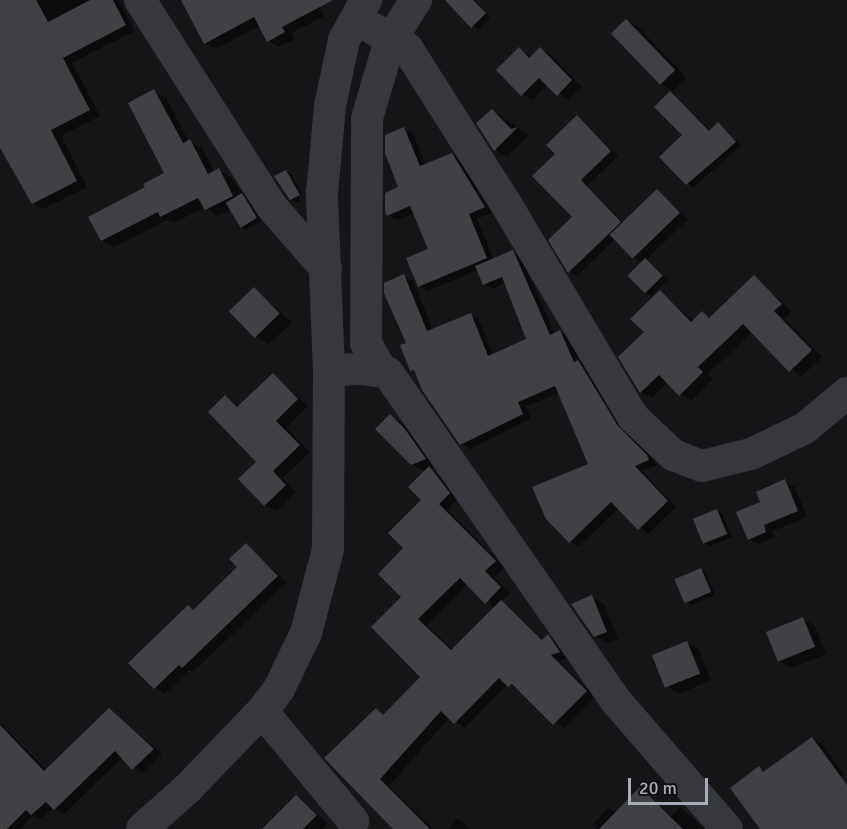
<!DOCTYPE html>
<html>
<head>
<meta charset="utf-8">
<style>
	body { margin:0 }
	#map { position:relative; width:847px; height:829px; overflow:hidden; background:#161618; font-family:Signika,sans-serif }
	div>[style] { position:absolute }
	.shadow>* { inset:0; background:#0007 }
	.building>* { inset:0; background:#404145; transform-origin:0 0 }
	.minor>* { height:32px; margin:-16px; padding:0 16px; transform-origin:16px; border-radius:16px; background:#37383d }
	span { translate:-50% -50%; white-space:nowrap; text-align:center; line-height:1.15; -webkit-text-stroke:6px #111113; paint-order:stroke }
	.scale { position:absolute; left:628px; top:778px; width:80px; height:27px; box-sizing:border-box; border:3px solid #a8adb8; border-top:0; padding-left:8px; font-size:18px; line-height:21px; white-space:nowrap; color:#a8adb8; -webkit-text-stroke:4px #111113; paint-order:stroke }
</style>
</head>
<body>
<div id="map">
	<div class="shadow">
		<div style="clip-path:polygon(0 0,119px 0,135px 31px,72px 63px,100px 116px,61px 136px,87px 187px,43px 209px,33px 203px,0 141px)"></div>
		<div style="clip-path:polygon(182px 0,316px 0,324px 16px,292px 33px,295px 39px,279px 47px,268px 41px,260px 26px,216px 49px,205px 43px)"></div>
		<div style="clip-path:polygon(456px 0,474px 0,490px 17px,478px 30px)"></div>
		<div style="clip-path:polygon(626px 20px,638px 27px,687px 78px,671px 93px,711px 131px,718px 124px,741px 145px,693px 188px,661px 157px,684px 135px,656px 107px,673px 91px,661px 84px,613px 34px)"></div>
		<div style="clip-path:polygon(519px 49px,532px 57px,541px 49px,551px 55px,582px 87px,568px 100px,548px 85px,532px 100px,522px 94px)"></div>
		<div style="clip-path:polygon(154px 91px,166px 98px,189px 142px,202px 148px,215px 172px,219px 170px,231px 177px,262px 221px,245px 230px,231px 210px,218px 216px,205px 207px,174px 223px,167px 220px,114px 247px,102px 240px,147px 188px,166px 174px)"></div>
		<div style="clip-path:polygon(492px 110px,529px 135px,507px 157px,495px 150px)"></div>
		<div style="clip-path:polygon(577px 117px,618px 156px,587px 186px,624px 223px,657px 191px,688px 219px,646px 260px,667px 280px,651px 296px,646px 293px,642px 263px,615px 239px,577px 276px,569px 272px,574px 217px,557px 154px)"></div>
		<div style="clip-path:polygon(404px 129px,413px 134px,426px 165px,452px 154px,461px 160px,493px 212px,477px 219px,494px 260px,512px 252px,521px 257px,555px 334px,560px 332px,569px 337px,581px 363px,587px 367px,626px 433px,655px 461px,657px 465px,642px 471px,676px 507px,648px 534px,619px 508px,579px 546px,570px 541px,590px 465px,559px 393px,526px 406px,531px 419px,470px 449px,461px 444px,423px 390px,402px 346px,407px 344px,404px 276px,413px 281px,433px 330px,471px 315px,479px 320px,493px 355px,528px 340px,506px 283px,493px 289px,484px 284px,478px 270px,428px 291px,419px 286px,430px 249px,414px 213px,397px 220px,388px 215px,400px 188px)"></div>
		<div style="clip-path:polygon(286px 171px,292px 175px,304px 199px,287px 174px,301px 201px,297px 203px,291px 199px)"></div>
		<div style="clip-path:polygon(754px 277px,792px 311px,784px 318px,822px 357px,801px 377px,752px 332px,708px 374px,713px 379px,691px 401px,668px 382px,652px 398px,641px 392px,646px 332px,660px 292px,694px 321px,702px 313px,711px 318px)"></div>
		<div style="clip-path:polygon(254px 289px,292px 322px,269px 344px,256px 337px)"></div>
		<div style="clip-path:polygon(273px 375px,308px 406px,286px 428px,310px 452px,283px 478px,296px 492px,276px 511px,265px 505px,259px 462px,226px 397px,240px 407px)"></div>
		<div style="clip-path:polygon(evenodd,390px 416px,402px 423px,437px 466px,431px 468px,458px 499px,447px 510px,504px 567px,494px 578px,510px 593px,501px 602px,544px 640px,548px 636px,557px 642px,568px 657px,559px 661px,596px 697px,564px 729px,520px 690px,508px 684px,465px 728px,450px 717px,389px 786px,433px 829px,396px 829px,326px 758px,376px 710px,385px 715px,423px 677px,403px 597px,405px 548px,423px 500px,425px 472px,412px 464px,390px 416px,468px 584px,495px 608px,453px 650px,427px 625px,468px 584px)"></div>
		<div style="clip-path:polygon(785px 481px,795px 487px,807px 517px,773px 531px,775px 537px,759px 544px,749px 539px,762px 503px)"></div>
		<div style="clip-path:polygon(717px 510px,722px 514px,732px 537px,711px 546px,705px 543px)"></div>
		<div style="clip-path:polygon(246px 545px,287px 582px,193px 672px,189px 670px,165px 694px,155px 688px,188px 607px,195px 611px,239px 567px)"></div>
		<div style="clip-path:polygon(701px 570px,706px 573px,715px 595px,691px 605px,685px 601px)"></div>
		<div style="clip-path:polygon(592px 597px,604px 604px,618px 639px,607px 643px,595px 636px)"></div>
		<div style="clip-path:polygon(803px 619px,815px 626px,826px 654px,792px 668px,779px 661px)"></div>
		<div style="clip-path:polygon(687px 643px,699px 650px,711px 680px,679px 694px,667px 686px)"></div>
		<div style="clip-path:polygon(109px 710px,162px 754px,142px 773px,123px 757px,64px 814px,53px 807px,41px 819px,34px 815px,20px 829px,4px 829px,0 825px,0 723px,46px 770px)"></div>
		<div style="clip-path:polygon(812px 738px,823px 745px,844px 774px,837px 779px,847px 794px,847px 829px,763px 829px,759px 768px,766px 772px)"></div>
		<div style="clip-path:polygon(640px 789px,671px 816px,680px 807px,705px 829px,596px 829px,594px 823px,608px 808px,617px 813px)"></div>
		<div style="clip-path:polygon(296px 796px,328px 823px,322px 829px,280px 829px)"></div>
		<div style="clip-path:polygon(457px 819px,467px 825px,471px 829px,448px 829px)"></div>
	</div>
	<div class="building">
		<div style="clip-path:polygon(0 0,36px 0,48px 22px,90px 0,113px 0,126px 25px,63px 58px,90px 110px,51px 130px,77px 181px,32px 204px,0 148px)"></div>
		<div style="clip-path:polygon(181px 0,333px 0,282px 27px,285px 32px,267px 42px,254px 17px,204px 44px)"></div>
		<div style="clip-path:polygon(445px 0,473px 0,486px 13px,471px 28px)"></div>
		<div style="left:626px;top:19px;width:71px;height:21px;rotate:46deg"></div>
		<div style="clip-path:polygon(519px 47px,529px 58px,540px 47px,572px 80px,557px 96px,539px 78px,521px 96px,496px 70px)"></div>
		<div style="clip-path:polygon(154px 89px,183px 143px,190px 139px,208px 174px,219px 168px,233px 196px,205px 210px,198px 198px,160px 217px,158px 212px,101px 241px,88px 217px,145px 187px,143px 184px,164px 173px,128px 103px)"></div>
		<div style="clip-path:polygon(670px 91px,709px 131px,718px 122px,736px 142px,686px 185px,659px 157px,682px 135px,654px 107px)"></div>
		<div style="clip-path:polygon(492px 109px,511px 129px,518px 127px,494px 151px,476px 123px)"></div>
		<div style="clip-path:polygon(577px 115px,611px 151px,581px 180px,621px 222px,568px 273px,548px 240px,572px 217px,532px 176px,555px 154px,546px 145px)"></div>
		<div style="clip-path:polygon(404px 127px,420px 166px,452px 153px,485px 207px,469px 214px,487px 258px,418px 287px,406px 258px,428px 249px,410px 206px,387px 216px,385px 211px,385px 193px,398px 187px,385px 153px,385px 135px)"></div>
		<div style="clip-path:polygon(286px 170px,300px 195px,290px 200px,274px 176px)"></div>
		<div style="left:657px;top:189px;width:33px;height:66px;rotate:46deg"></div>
		<div style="left:242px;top:193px;width:29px;height:19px;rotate:59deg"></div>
		<div style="clip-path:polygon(513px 250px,550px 335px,560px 330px,574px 362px,578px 360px,618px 426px,647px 455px,649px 460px,635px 466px,668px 501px,638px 530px,611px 502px,569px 543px,546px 519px,532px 487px,588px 464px,555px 386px,518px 402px,523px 414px,460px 445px,422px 390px,414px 370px,410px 371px,400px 345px,406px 343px,384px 293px,384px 283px,404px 274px,427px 331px,471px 313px,488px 356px,526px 339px,502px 277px,483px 285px,475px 266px)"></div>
		<div style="left:645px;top:258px;width:25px;height:25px;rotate:45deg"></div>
		<div style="clip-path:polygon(754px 275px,782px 304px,774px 311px,812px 350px,789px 372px,743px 324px,698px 367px,703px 372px,679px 396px,659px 375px,640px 393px,618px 357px,644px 332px,630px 319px,660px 290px,691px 322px,702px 311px,709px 318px)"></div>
		<div style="left:254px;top:287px;width:37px;height:35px;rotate:46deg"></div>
		<div style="clip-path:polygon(273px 373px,298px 399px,276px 421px,300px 445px,273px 471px,286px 485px,264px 506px,238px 479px,256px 462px,208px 412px,225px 395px,237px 407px)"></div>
		<div style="clip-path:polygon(390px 414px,405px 429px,426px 459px,411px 465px,375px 429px)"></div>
		<div style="clip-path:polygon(429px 466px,450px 493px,439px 504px,496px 561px,485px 571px,501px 587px,485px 604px,460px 578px,418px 619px,451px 650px,501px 600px,542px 640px,548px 634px,560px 652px,551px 655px,587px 691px,553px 725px,512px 684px,508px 687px,499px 678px,454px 724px,441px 711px,380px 779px,430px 829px,393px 829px,324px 758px,376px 708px,383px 715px,420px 677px,371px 627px,401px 597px,378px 574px,403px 548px,388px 533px,421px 500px,408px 487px)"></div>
		<div style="clip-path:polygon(785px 479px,798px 511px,764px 525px,766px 532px,748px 540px,736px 512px,760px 502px,756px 492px)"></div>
		<div style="left:717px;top:509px;width:27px;height:26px;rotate:68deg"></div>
		<div style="clip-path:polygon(246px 543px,278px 576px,182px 668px,179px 665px,154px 689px,128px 663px,188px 605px,193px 610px,237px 567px,229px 559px)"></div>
		<div style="left:701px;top:568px;width:26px;height:29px;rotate:67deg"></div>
		<div style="clip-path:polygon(592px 595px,607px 632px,594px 637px,571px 604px)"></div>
		<div style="left:803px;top:617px;width:32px;height:40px;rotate:68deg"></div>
		<div style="left:687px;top:641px;width:35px;height:38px;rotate:68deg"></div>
		<div style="clip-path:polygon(109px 708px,154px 749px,132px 770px,115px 751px,54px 810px,46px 802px,31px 815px,26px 810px,7px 829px,0 829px,0 725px,44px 771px)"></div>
		<div style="clip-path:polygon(812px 737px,847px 785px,847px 829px,760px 829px,730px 788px,759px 766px,763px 772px)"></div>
		<div style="clip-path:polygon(640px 787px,683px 829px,599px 829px)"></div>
		<div style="clip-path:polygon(296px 795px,317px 815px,303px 829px,262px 829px)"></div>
	</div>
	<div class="minor">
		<div style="left:140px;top:0;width:246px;rotate:57.5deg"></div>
		<div style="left:272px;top:207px;width:82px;rotate:48.9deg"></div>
		<div style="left:356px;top:19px;width:59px;rotate:29.6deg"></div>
		<div style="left:407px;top:48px;width:179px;rotate:57.6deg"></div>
		<div style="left:503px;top:199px;width:254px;rotate:59.2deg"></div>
		<div style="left:633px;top:417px;width:55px;rotate:43.5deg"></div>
		<div style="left:673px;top:455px;width:31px;rotate:21deg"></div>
		<div style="left:702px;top:466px;width:50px;rotate:-13.8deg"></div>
		<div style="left:751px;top:454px;width:60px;rotate:-25.7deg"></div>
		<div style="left:805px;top:428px;width:55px;rotate:-39.8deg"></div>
		<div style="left:381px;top:370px;width:31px;rotate:-119deg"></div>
		<div style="left:366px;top:343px;width:225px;rotate:-89.7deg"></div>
		<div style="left:367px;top:118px;width:80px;rotate:-73.4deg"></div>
		<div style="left:390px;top:41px;width:49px;rotate:-57.6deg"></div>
		<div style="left:329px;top:371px;width:32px;rotate:-4deg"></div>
		<div style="left:361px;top:369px;width:27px;rotate:8deg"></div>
		<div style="left:388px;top:373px;width:399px;rotate:55.2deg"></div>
		<div style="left:616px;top:701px;width:169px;rotate:49.1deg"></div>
		<div style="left:262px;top:711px;width:143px;rotate:50.4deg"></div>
		<div style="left:142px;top:829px;width:62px;rotate:-41.7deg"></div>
		<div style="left:188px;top:788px;width:107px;rotate:-46.1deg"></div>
		<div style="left:262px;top:711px;width:28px;rotate:-52deg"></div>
		<div style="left:279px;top:689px;width:62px;rotate:-64.3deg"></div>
		<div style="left:306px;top:633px;width:87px;rotate:-75.3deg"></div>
		<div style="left:328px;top:549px;width:178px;rotate:-89.7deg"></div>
		<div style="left:329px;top:371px;width:178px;rotate:-92.3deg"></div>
		<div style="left:322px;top:193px;width:87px;rotate:-84.7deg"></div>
		<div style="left:330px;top:106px;width:67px;rotate:-78deg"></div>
		<div style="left:344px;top:40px;width:46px;rotate:-61.2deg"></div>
	</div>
	<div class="scale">20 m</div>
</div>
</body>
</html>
